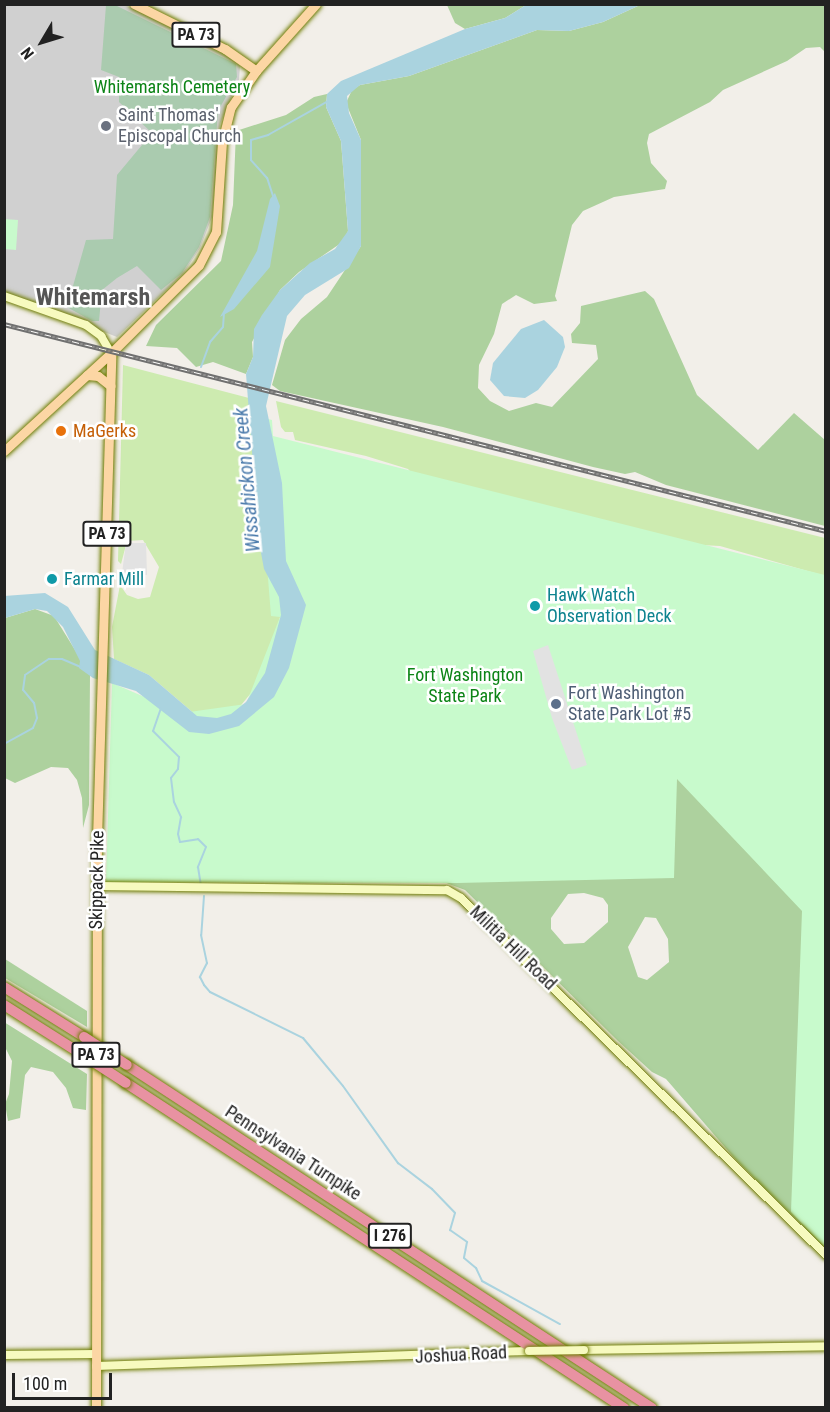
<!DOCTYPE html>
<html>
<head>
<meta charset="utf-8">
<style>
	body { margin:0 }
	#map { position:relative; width:830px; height:1412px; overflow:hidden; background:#f2efe9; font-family:"Roboto Condensed",sans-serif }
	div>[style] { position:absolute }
	.religious>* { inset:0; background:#d0d0d0 }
	.grass>* { inset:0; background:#cdebb0 }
	.forest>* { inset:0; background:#add19e }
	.cemetery>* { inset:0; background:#aacbaf }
	.park>* { inset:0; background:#c8facc }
	.parking>* { inset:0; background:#e2e2e2 }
	.water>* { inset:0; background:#aad3df }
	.stream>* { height:2px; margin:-1px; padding:0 1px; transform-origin:1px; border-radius:1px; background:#aad3df }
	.roads { filter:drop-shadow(0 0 2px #707d05) drop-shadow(0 0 2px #707d05) }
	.secondary>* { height:8px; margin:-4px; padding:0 4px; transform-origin:4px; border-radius:4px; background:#f7fabf }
	.primary>* { height:9px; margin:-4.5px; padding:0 4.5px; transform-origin:4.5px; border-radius:4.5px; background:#fcd6a4 }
	.highway>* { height:10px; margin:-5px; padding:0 5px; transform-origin:5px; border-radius:5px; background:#e892a2 }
	.rail>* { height:4.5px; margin-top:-2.25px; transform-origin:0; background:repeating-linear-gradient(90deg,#fff 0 7px,#707070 0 14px); box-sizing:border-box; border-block:2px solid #707070 }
	.bridges { filter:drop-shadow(0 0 2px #707d05) drop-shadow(0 0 2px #707d05) }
	.secondary-bridge>* { height:8px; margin:-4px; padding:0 4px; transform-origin:4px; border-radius:4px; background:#f7fabf }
	.highway-bridge>* { height:10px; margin:-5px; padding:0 5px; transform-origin:5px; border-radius:5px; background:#e892a2 }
	.dots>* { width:16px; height:16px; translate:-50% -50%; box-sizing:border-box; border:3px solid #fff; border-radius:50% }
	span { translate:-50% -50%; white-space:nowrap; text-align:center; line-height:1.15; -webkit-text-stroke:5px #fff; paint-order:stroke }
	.shield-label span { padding:2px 4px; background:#fff; border:2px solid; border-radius:4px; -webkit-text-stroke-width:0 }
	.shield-label { font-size:16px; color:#222; font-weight:700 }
	.park-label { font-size:18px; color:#0c8416 }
	.worship-label { font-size:18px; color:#5b616d }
	.left { translate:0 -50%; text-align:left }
	.food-label { font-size:18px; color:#c56008 }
	.culture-label { font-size:18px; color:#0d838f }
	.service-label { font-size:18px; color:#4e5e75 }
	.street-label { font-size:18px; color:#222 }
	.water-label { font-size:20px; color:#4a7aab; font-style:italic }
	.district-label { font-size:24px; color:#555; font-weight:700 }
	.frame { position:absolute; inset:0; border:6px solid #222; pointer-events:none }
	.north { position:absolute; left:12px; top:12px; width:60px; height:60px; -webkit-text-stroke:4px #fff; paint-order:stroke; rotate:232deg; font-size:16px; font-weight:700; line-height:24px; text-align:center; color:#222 }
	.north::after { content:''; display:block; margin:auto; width:21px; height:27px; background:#222; clip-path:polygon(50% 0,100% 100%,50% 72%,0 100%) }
	.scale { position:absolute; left:12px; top:1373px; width:100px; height:27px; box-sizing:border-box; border:3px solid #222; border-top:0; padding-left:8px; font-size:18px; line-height:21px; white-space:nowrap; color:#222; -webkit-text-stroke:4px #fff; paint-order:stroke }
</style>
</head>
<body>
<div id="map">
	<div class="religious">
		<div style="clip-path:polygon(4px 5px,125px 5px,232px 57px,240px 66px,239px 80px,220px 124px,212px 217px,200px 248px,183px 274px,117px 337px,5px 293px)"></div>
	</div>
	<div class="grass">
		<div style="clip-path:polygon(123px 365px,249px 398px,259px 542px,281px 615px,256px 687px,237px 710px,197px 716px,149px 675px,114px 659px,112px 627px,120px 585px,127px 595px,138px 599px,150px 597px,159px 567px,143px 540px,127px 541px,121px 564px,118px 561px)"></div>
		<div style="clip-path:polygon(276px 401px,825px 538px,825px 576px,720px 546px,701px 545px,414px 476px,408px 469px,366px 456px,295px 440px,293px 432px,285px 432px,281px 427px)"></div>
	</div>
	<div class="forest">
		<div style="clip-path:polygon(447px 5px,526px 5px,505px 18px,465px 29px,455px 23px)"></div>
		<div style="clip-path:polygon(640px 5px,825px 5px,825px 52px,820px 47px,806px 48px,787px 61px,723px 90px,710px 102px,649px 134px,647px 143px,651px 163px,667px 181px,665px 189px,614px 197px,583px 211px,572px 225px,555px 296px,557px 301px,534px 304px,516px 295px,502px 304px,494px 334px,479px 365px,478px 388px,490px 401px,509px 411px,536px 403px,552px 407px,598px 359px,596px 345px,572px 343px,571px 334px,580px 323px,581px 306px,645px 291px,654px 299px,697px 395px,758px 450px,794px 413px,825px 440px,825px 526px,666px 485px,635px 472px,625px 474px,593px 467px,443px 427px,280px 391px,272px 385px,285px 340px,301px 319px,327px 297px,361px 246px,361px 140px,346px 103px,352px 90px,360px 85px,409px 76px,537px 30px,569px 31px,603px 22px)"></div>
		<div style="clip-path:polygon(327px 94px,326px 107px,341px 141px,348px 231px,344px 241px,299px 272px,280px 290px,252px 342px,253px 357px,246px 374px,213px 362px,196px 367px,177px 348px,146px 346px,156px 325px,221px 261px,233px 205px,236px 131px,286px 115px,314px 97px)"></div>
		<div style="clip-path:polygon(35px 609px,54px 616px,90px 674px,89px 805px,83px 828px,82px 798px,77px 780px,68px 768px,51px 767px,15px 783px,5px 778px,5px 618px)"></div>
		<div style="clip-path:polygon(evenodd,660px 756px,825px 918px,825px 1248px,737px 1161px,666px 1079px,652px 1072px,618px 1041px,465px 890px,441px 881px,299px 883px,267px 880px,660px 756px,584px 893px,603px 898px,608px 905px,608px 922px,584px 943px,564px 944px,551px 929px,551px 918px,568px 894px,584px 893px,660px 756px,645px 917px,656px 918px,668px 939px,669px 962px,647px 980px,638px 977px,628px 947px,645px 917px)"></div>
		<div style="clip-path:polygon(5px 959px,87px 1011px,87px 1027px,5px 978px)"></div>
		<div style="clip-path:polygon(4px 1022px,87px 1074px,86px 1110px,73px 1108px,66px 1088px,53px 1072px,31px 1067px,25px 1075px,20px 1118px,8px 1121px,5px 1104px,9px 1094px,12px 1061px,5px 1047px)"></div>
	</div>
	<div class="cemetery">
		<div style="clip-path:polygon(106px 5px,115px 5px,236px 64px,237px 77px,218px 111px,210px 217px,199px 247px,182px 273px,161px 290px,137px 266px,117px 278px,102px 290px,99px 321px,92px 321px,67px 307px,86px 240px,113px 239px,117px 175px,152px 133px,119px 102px,119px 77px,101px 70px)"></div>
	</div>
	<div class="park">
		<div style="clip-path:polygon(4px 219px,18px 220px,16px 250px,5px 249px)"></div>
		<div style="clip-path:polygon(255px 416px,272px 420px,273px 436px,825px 575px,825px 1247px,791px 1212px,802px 911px,677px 779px,674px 878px,457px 883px,106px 882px,112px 683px,182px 713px,246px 704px,280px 617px,271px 616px)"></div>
	</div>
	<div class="parking">
		<div style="clip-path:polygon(126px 543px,146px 543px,147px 575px,122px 573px)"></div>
		<div style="clip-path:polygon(548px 645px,587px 765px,572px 770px,552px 718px,533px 651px)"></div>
	</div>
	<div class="water">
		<div style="clip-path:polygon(526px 5px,640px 5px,603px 22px,569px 31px,537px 30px,409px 76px,360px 85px,347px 96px,349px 113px,361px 140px,361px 246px,349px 268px,305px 295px,287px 316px,266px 406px,282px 483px,286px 561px,306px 605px,289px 668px,274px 697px,239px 726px,209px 734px,189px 732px,136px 691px,93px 678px,79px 668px,80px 661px,63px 627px,47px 611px,35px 609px,5px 618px,4px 596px,45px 593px,68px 607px,95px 650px,149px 675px,197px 716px,217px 718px,231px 714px,246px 702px,265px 673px,281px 615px,279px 597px,264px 569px,259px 542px,246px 374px,253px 357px,254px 329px,262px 315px,280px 290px,310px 263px,335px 249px,348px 231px,341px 141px,326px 107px,327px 94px,341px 81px,465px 29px,505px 18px)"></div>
		<div style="clip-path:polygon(275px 193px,280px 206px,270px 267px,234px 309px,220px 317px,257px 251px,270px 199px)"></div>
		<div style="clip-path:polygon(544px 320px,563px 337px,565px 347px,557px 367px,538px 390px,525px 398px,504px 396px,490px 380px,493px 363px,521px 329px)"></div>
	</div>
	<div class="stream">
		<div style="left:273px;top:196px;width:19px;rotate:-108deg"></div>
		<div style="left:267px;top:178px;width:24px;rotate:-132deg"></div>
		<div style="left:251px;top:160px;width:20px;rotate:-90deg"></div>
		<div style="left:251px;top:140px;width:18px;rotate:-16deg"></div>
		<div style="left:268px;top:135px;width:69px;rotate:-29.5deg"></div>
		<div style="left:201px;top:367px;width:27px;rotate:-70deg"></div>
		<div style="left:210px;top:342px;width:20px;rotate:-49deg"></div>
		<div style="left:223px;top:327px;width:13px;rotate:-86deg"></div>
		<div style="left:161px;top:708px;width:24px;rotate:109deg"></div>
		<div style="left:153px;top:731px;width:37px;rotate:45deg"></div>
		<div style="left:179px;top:757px;width:12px;rotate:95deg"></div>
		<div style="left:178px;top:769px;width:11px;rotate:128deg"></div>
		<div style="left:171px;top:778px;width:24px;rotate:83deg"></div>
		<div style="left:174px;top:802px;width:17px;rotate:65deg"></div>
		<div style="left:181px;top:817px;width:17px;rotate:100deg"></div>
		<div style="left:178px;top:834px;width:8px;rotate:76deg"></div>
		<div style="left:180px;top:842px;width:18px;rotate:-9deg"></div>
		<div style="left:198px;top:839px;width:11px;rotate:45deg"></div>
		<div style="left:206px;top:847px;width:22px;rotate:112deg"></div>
		<div style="left:198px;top:867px;width:18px;rotate:81deg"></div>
		<div style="left:4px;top:744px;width:33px;rotate:-29deg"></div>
		<div style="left:33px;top:728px;width:11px;rotate:-68deg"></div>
		<div style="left:37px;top:718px;width:15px;rotate:-101deg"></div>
		<div style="left:34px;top:703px;width:17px;rotate:-130deg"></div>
		<div style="left:23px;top:690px;width:15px;rotate:-82deg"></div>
		<div style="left:25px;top:675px;width:29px;rotate:-34deg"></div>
		<div style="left:49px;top:659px;width:13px"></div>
		<div style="left:62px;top:659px;width:21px;rotate:23deg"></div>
		<div style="left:204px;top:896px;width:39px;rotate:94deg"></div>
		<div style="left:201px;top:935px;width:29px;rotate:78deg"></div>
		<div style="left:207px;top:963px;width:16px;rotate:117deg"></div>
		<div style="left:200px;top:977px;width:9px;rotate:63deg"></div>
		<div style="left:204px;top:985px;width:9px;rotate:49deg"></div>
		<div style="left:210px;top:992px;width:104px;rotate:26.3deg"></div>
		<div style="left:303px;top:1038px;width:62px;rotate:50.2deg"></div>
		<div style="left:343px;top:1086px;width:95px;rotate:54.5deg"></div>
		<div style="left:398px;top:1163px;width:43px;rotate:37.4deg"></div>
		<div style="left:432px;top:1189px;width:33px;rotate:46deg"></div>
		<div style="left:455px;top:1213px;width:18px;rotate:106deg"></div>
		<div style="left:450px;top:1230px;width:21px;rotate:35deg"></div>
		<div style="left:467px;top:1242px;width:16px;rotate:101deg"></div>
		<div style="left:464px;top:1258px;width:16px;rotate:40deg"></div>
		<div style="left:476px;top:1268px;width:14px;rotate:65deg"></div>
		<div style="left:482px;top:1281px;width:89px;rotate:28.9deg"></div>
	</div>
	<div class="roads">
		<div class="secondary">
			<div style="left:4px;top:296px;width:87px;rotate:19.5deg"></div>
			<div style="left:86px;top:325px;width:19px;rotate:36deg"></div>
			<div style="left:101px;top:336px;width:20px;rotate:60deg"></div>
			<div style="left:97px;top:886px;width:350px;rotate:0.7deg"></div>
			<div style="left:447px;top:890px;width:16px;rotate:30deg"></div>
			<div style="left:461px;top:898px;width:511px;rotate:44.37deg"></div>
			<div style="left:584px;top:1350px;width:242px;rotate:-0.9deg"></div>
			<div style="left:4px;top:1355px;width:91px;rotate:-0.6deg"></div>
			<div style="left:96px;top:1366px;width:433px;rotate:-2deg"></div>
		</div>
		<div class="primary">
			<div style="left:134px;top:4px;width:102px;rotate:26.3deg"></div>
			<div style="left:225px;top:49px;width:38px;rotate:35deg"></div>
			<div style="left:87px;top:375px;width:11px;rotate:5deg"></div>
			<div style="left:98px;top:376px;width:16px;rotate:38deg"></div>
			<div style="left:4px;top:451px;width:145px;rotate:-42.5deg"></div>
			<div style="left:111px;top:353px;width:124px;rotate:-45deg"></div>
			<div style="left:199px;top:265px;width:37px;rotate:-63deg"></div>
			<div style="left:216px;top:232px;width:90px;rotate:-86.2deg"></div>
			<div style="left:222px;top:142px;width:36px;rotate:-76deg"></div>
			<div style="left:231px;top:107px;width:44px;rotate:-55.2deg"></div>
			<div style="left:256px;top:71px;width:90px;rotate:-48.2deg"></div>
			<div style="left:96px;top:1408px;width:569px;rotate:-89.9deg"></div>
			<div style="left:97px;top:839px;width:486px;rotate:-88.3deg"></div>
		</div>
		<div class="highway">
			<div style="left:4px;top:987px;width:94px;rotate:32deg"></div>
			<div style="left:4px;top:1005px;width:93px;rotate:32.3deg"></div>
			<div style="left:127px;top:1065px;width:627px;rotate:33.16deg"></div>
			<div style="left:126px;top:1083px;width:595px;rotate:33.13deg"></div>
		</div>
	</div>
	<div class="rail">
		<div style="left:4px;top:324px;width:848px;rotate:14.13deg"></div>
	</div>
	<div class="bridges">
		<div class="secondary-bridge">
			<div style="left:529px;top:1351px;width:55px;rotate:-1deg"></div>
		</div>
		<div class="highway-bridge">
			<div style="left:84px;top:1037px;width:51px;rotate:33.1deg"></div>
			<div style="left:83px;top:1055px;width:51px;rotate:33.1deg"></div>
		</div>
	</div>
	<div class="dots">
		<div style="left:106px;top:126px;background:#6b7280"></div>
		<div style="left:61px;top:431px;background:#e8710a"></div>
		<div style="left:52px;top:579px;background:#0f9aa8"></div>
		<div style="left:535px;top:606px;background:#0f9aa8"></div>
		<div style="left:556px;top:704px;background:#5c6f8a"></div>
	</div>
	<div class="shield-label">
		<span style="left:196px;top:35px">PA 73</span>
		<span style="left:107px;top:534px">PA 73</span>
		<span style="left:96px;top:1055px">PA 73</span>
		<span style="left:390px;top:1236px">I 276</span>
	</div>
	<div class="park-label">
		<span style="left:172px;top:87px">Whitemarsh Cemetery</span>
		<span style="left:465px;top:686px">Fort Washington<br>State Park</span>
	</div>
	<div class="worship-label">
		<span class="left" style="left:118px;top:126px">Saint Thomas'<br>Episcopal Church</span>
	</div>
	<div class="food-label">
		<span class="left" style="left:73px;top:431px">MaGerks</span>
	</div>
	<div class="culture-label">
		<span class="left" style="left:64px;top:579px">Farmar Mill</span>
		<span class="left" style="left:547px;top:606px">Hawk Watch<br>Observation Deck</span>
	</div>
	<div class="service-label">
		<span class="left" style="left:568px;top:704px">Fort Washington<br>State Park Lot #5</span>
	</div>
	<div class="street-label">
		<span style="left:97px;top:880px;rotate:-89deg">Skippack Pike</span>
		<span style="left:513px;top:948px;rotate:44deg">Militia Hill Road</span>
		<span style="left:293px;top:1153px;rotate:33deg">Pennsylvania Turnpike</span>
		<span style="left:461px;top:1355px;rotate:-3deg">Joshua Road</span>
	</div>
	<div class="water-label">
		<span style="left:247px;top:480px;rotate:-95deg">Wissahickon Creek</span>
	</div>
	<div class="district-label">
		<span style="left:93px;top:298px">Whitemarsh</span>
	</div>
	<div class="frame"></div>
	<div class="north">N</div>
	<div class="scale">100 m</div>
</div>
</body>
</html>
